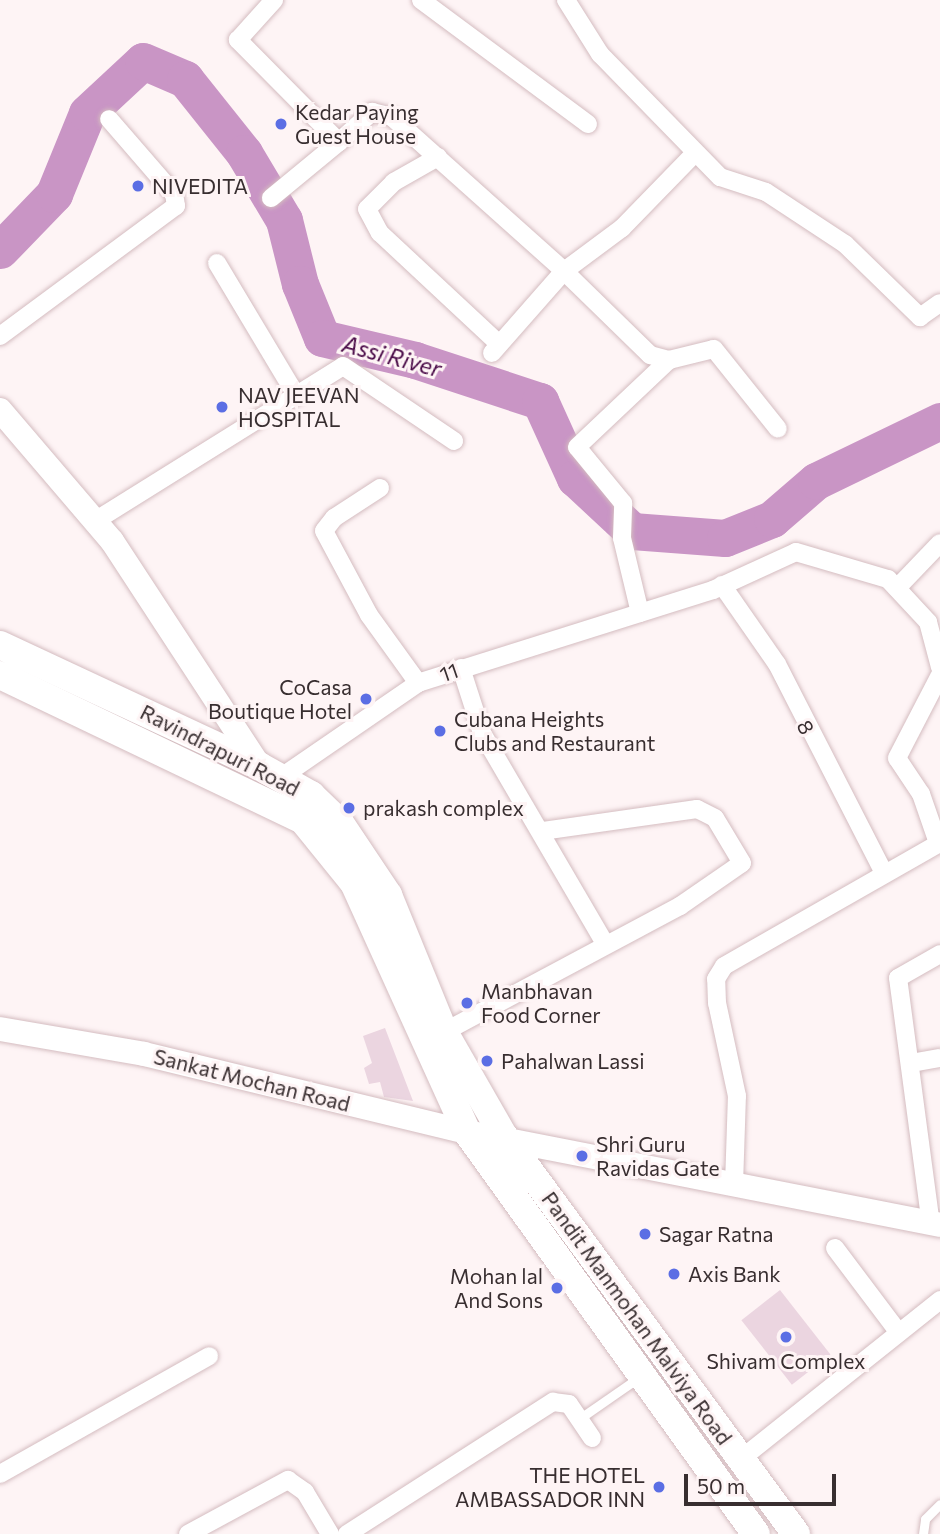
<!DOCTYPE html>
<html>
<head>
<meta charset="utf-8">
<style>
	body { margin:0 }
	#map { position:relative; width:940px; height:1534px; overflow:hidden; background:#fef4f5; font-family:Commissioner,sans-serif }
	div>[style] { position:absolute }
	.river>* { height:37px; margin:-18.5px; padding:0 18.5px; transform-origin:18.5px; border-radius:18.5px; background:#c995c5 }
	.building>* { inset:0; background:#ebd5e0; transform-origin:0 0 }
	.roads { filter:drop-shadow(0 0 2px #d4bcc0) drop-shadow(0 0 2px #d4bcc0) }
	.lane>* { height:9px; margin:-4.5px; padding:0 4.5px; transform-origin:4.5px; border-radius:4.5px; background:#fff }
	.street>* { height:18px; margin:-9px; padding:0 9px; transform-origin:9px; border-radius:9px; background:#fff }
	.secondary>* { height:24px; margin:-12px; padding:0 12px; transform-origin:12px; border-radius:12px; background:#fff }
	.primary>* { height:28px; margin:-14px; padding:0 14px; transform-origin:14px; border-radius:14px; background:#fff }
	.dots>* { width:19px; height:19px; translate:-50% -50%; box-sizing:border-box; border:4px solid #fef4f5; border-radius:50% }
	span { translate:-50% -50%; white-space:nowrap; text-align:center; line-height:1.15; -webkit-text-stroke:6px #fef4f5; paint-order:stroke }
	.poi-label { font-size:21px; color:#382e30 }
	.left { translate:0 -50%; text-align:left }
	.right { translate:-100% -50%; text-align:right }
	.street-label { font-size:21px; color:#382e30 }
	.water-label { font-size:23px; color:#490947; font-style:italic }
	.scale { position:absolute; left:684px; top:1474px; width:152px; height:32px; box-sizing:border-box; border:4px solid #382e30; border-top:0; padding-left:9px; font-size:21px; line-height:24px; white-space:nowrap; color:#382e30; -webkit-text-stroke:5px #fef4f5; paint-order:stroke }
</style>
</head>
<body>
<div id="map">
	<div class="river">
		<div style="left:0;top:250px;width:78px;rotate:-46deg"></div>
		<div style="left:54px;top:194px;width:87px;rotate:-67.8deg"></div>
		<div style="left:87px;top:113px;width:76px;rotate:-42.9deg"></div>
		<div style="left:143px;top:61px;width:46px;rotate:23.2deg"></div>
		<div style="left:185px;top:79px;width:95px;rotate:51.4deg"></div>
		<div style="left:244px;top:153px;width:78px;rotate:59.2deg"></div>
		<div style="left:284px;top:220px;width:66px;rotate:76deg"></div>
		<div style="left:300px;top:284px;width:58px;rotate:67.8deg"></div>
		<div style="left:322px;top:338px;width:96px;rotate:13.3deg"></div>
		<div style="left:415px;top:360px;width:132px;rotate:18.2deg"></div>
		<div style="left:540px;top:401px;width:85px;rotate:65.6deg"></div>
		<div style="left:575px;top:478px;width:78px;rotate:42.9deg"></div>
		<div style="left:632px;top:531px;width:93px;rotate:4.3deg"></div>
		<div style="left:725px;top:538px;width:51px;rotate:-22deg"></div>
		<div style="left:772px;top:519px;width:58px;rotate:-40.8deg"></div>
		<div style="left:816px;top:481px;width:138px;rotate:-25.8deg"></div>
	</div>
	<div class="building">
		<div style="clip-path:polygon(385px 1028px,413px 1101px,384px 1097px,380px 1082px,369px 1084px,364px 1068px,372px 1063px,363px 1036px)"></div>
		<div style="left:780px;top:1290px;width:82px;height:49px;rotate:52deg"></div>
	</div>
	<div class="roads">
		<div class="lane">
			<div style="left:579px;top:1419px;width:72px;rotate:-34.8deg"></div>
			<div style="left:923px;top:1534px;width:15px;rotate:-82deg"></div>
			<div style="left:925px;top:1519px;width:21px;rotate:-45deg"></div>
		</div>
		<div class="street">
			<div style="left:421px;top:0;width:208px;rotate:36.6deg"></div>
			<div style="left:566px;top:0;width:64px;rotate:57.8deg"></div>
			<div style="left:600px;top:54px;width:172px;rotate:45.7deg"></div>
			<div style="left:720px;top:177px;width:48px;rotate:18.1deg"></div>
			<div style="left:766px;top:192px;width:95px;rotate:33.4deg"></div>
			<div style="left:845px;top:244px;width:105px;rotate:44.2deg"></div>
			<div style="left:920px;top:317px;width:24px;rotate:-35deg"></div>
			<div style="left:339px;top:142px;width:45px;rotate:-42.3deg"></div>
			<div style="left:372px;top:112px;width:21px;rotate:14deg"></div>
			<div style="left:392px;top:117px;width:231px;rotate:41.8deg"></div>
			<div style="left:564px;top:271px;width:109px;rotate:131.3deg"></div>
			<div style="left:695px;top:153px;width:105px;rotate:134.2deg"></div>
			<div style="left:622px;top:228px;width:72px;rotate:143.4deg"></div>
			<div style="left:564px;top:271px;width:120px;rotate:44.3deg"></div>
			<div style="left:650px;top:355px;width:20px;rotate:15deg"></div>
			<div style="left:669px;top:360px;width:46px;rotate:-13.7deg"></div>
			<div style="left:714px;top:349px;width:102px;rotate:51.3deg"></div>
			<div style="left:438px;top:157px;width:51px;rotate:150.4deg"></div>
			<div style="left:394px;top:182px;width:38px;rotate:135deg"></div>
			<div style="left:367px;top:209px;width:27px;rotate:62deg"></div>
			<div style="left:380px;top:233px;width:163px;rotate:43deg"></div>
			<div style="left:271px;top:198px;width:88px;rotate:-39.5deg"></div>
			<div style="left:339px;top:142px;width:144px;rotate:-134.7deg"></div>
			<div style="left:238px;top:40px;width:54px;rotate:-48deg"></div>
			<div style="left:217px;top:263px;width:154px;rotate:59.1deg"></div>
			<div style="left:0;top:336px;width:219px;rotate:-36.5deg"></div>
			<div style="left:176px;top:206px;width:12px;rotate:-99deg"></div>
			<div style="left:174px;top:194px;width:99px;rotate:-130.9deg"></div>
			<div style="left:380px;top:488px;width:55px;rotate:146.9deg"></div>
			<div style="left:334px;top:518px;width:16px;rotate:128deg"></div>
			<div style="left:324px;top:531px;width:95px;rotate:61.8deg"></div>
			<div style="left:369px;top:615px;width:84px;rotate:54.2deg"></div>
			<div style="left:95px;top:521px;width:292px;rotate:-32deg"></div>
			<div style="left:343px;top:366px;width:134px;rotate:34deg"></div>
			<div style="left:722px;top:585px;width:96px;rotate:55.2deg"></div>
			<div style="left:777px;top:664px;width:235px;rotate:62.9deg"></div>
			<div style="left:897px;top:588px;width:62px;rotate:-46.3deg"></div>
			<div style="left:640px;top:613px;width:77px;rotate:-103.5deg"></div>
			<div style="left:622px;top:538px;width:35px;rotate:-88deg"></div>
			<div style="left:623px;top:503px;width:72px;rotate:-129.4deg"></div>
			<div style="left:577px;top:447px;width:127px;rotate:-43.4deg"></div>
			<div style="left:461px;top:668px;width:68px;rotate:72.1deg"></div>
			<div style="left:482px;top:733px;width:242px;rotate:59.7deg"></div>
			<div style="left:280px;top:778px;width:168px;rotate:-34.5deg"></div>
			<div style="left:418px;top:683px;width:309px;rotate:-17.5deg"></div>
			<div style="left:713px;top:590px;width:91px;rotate:-24.6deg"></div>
			<div style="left:796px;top:552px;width:96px;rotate:16.4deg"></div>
			<div style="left:888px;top:579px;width:59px;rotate:47.1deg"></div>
			<div style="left:928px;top:622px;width:47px;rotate:75.1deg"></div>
			<div style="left:938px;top:843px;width:52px;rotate:-109.1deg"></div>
			<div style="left:921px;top:794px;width:43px;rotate:-123.7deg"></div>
			<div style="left:897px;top:758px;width:93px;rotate:-62.6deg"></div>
			<div style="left:444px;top:1032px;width:268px;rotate:-28.1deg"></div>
			<div style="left:680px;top:906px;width:75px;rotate:-34.7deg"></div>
			<div style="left:742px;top:863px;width:52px;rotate:-121deg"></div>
			<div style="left:715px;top:818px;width:20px;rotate:-153deg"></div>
			<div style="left:697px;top:809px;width:157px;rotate:171.9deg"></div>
			<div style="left:911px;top:1063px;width:29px;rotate:-10deg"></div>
			<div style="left:734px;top:1185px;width:89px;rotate:-88.1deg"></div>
			<div style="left:737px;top:1096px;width:95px;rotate:-102.1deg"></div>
			<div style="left:717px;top:1003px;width:24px;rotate:-92deg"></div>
			<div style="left:716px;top:979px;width:15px;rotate:-58deg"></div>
			<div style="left:724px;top:966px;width:249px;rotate:-29.7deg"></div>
			<div style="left:931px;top:1225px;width:249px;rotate:-97.6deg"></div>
			<div style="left:898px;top:978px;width:48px;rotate:-29.7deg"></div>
			<div style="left:835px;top:1248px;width:106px;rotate:53deg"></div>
			<div style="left:741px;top:1459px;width:255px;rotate:-38.6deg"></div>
			<div style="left:0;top:1474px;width:240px;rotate:-29.4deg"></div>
			<div style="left:188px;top:1534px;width:114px;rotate:-28.4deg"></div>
			<div style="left:288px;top:1480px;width:21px;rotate:35deg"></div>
			<div style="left:305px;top:1492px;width:49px;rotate:59.2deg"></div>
			<div style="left:347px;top:1534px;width:245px;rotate:-32.7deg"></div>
			<div style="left:553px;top:1402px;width:16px;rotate:7deg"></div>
			<div style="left:569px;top:1404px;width:41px;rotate:55.9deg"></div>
		</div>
		<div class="secondary">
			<div style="left:0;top:410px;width:172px;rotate:49.5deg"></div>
			<div style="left:112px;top:541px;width:269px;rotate:56.8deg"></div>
			<div style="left:0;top:1029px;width:146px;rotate:9.8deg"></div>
			<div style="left:144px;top:1054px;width:332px;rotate:13.6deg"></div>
			<div style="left:467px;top:1132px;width:482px;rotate:11.1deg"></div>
		</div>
		<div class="primary">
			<div style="left:0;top:645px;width:286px;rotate:25deg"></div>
			<div style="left:259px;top:766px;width:60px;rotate:29.1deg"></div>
			<div style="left:311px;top:795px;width:40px;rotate:44deg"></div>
			<div style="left:340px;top:823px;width:87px;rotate:56.3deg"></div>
			<div style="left:388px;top:895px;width:148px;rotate:67.8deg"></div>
			<div style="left:444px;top:1032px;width:119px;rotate:60.2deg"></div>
			<div style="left:503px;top:1135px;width:495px;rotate:53.7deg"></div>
			<div style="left:0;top:675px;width:336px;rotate:25.6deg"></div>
			<div style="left:303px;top:820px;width:81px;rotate:51deg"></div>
			<div style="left:354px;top:883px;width:273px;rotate:65.6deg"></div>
			<div style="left:467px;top:1132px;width:495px;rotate:54.3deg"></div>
		</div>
	</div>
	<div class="dots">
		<div style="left:281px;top:124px;background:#5b6ee4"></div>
		<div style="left:138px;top:186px;background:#5b6ee4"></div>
		<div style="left:222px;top:407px;background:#5b6ee4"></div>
		<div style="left:366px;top:699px;background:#5b6ee4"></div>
		<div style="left:440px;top:731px;background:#5b6ee4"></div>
		<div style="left:349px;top:808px;background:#5b6ee4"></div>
		<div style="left:467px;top:1003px;background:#5b6ee4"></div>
		<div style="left:487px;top:1061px;background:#5b6ee4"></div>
		<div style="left:582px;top:1156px;background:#5b6ee4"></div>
		<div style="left:645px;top:1234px;background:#5b6ee4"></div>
		<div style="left:674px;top:1274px;background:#5b6ee4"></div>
		<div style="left:557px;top:1288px;background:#5b6ee4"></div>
		<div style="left:786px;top:1337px;background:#5b6ee4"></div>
		<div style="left:659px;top:1487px;background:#5b6ee4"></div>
	</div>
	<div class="poi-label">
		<span class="left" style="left:295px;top:124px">Kedar Paying<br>Guest House</span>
		<span class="left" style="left:152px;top:186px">NIVEDITA</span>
		<span class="left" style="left:238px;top:407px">NAV JEEVAN<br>HOSPITAL</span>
		<span class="right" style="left:352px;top:699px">CoCasa<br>Boutique Hotel</span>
		<span class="left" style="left:454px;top:731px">Cubana Heights<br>Clubs and Restaurant</span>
		<span class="left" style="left:363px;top:808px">prakash complex</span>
		<span class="left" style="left:481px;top:1003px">Manbhavan<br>Food Corner</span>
		<span class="left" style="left:501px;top:1061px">Pahalwan Lassi</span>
		<span class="left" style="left:596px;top:1156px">Shri Guru<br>Ravidas Gate</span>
		<span class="left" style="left:659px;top:1234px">Sagar Ratna</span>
		<span class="left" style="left:688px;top:1274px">Axis Bank</span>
		<span class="right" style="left:543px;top:1288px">Mohan lal<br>And Sons</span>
		<span style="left:786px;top:1361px">Shivam Complex</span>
		<span class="right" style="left:645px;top:1487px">THE HOTEL<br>AMBASSADOR INN</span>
	</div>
	<div class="street-label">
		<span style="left:449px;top:672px;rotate:-19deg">11</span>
		<span style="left:806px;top:727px;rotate:63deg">8</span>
		<span style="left:220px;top:750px;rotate:27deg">Ravindrapuri Road</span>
		<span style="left:252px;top:1080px;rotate:14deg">Sankat Mochan Road</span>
		<span style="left:637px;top:1318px;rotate:54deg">Pandit Manmohan Malviya Road</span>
	</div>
	<div class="water-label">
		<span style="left:392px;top:356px;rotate:15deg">Assi River</span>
	</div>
	<div class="scale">50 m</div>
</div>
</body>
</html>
